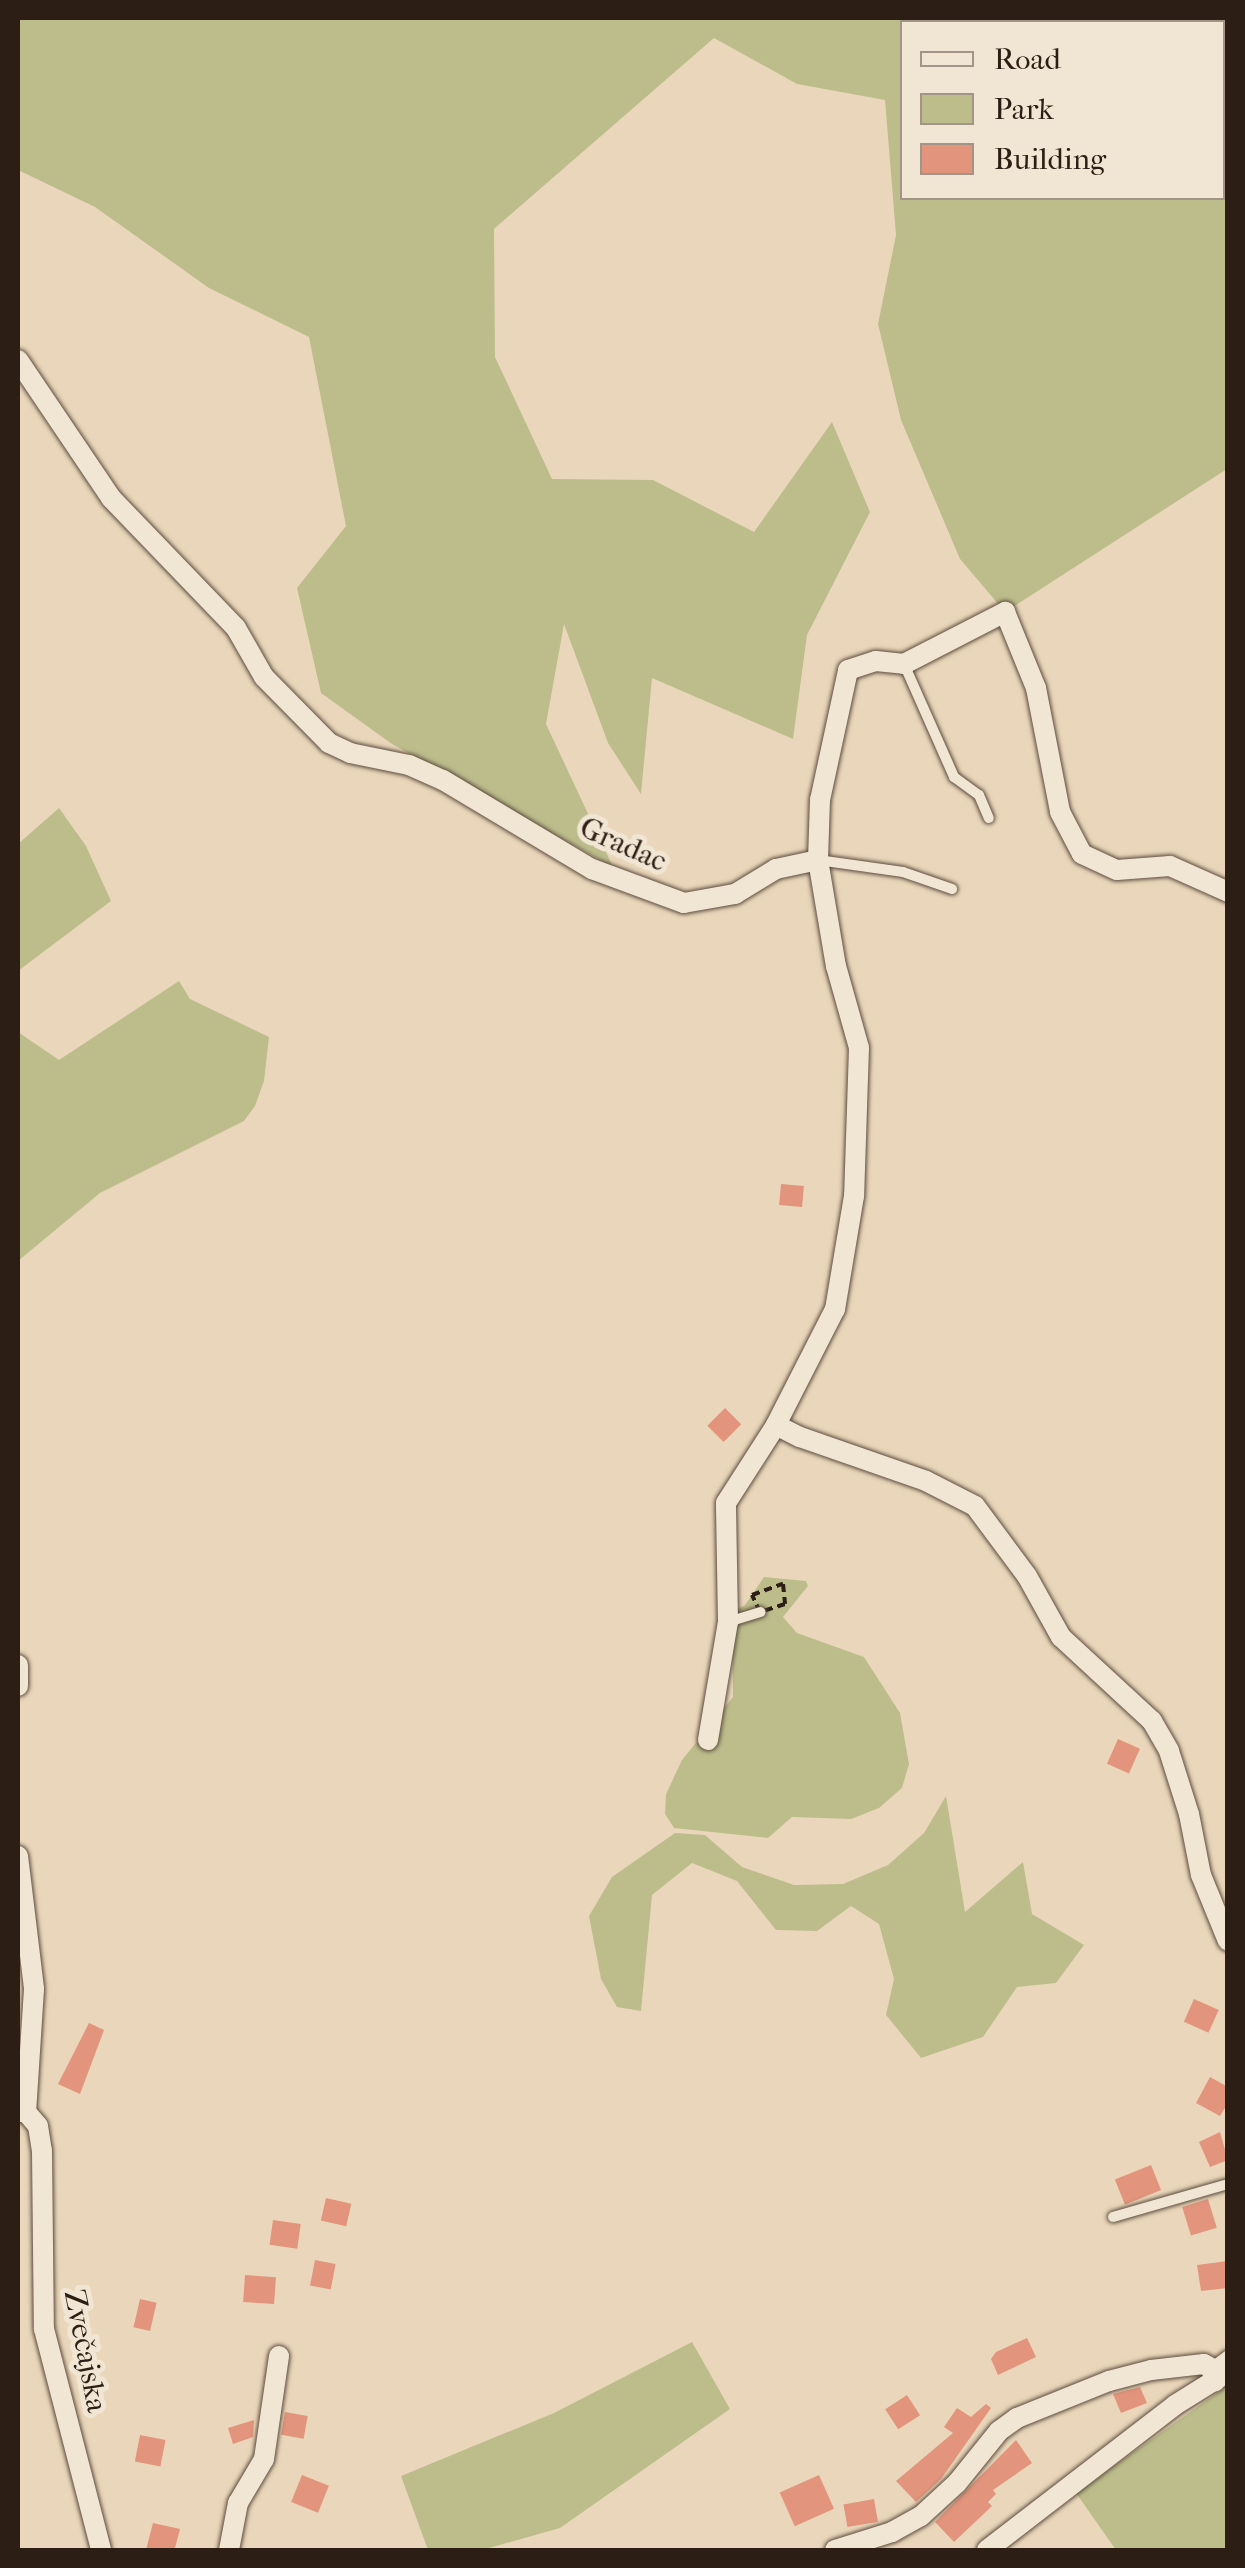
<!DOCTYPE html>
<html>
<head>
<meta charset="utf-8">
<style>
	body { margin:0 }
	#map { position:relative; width:1245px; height:2568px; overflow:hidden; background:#ead7bb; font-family:"IM FELL French Canon",serif }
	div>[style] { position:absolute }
	.green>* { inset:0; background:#bdbd8c }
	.building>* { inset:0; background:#e2947c; transform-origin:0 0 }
	.path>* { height:4px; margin-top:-2px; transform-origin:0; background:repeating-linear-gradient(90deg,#2c1e14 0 8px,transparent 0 13px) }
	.roads { filter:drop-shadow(0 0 2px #5c4c3e) drop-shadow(0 0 2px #5c4c3e) }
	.lane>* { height:10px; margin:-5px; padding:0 5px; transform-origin:5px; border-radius:5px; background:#f1e5d3 }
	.street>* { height:20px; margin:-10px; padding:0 10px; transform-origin:10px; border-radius:10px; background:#f1e5d3 }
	span { translate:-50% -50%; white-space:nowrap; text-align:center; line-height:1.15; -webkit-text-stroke:10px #f1e5d3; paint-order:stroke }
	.street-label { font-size:30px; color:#2c1e14 }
	.frame { position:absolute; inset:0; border:20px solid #2c1e14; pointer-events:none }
	.legend { position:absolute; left:900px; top:20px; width:325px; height:180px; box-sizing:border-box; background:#f1e5d3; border:2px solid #a29587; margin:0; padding:12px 18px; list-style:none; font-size:30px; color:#2c1e14 }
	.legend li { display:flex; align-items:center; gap:20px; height:50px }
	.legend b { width:50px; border:2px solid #a29587 }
</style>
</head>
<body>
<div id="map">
	<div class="green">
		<div style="clip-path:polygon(evenodd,18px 18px,1227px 18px,1227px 469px,1005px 612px,960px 559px,901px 420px,878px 324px,896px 235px,885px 100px,797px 84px,714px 38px,494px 229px,495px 357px,552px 479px,653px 480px,754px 532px,832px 422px,870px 512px,807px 635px,793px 739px,652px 678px,641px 794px,608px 743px,564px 624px,546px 724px,613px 867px,392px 744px,321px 693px,297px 588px,346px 526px,309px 337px,209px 288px,95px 207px,18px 170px,18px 18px,902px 22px,1222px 22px,1222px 198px,902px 198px,902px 22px)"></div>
		<div style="clip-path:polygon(59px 808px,86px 846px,111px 901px,18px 971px,18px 844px)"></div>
		<div style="clip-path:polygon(179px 981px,190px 999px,269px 1037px,264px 1081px,255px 1106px,244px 1121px,100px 1193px,18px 1261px,18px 1032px,59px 1060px)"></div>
		<div style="clip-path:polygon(764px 1577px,806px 1581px,808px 1586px,783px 1617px,797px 1633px,864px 1657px,900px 1713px,909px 1764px,902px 1788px,879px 1808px,851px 1819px,792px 1817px,768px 1838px,674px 1828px,665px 1814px,666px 1794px,682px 1760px,733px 1697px,732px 1612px,745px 1605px)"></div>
		<div style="clip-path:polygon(946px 1796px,965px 1912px,1023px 1862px,1032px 1914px,1084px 1945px,1056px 1983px,1017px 1987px,983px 2037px,921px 2058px,886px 2015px,894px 1979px,879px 1924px,851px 1906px,817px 1931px,776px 1930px,737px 1881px,692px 1863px,652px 1895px,641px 2011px,617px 2007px,601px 1979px,589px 1916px,612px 1877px,675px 1833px,705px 1835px,742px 1867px,794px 1885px,843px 1884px,888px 1865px,924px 1833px)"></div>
		<div style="clip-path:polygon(692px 2342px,730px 2409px,560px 2528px,482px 2550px,428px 2550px,401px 2476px,554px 2413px)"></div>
		<div style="clip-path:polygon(1227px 2386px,1227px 2550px,1116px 2550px,1076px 2493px)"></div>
	</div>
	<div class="building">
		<div style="left:781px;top:1184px;width:23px;height:21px;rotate:5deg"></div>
		<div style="left:725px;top:1408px;width:23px;height:25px;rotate:45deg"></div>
		<div style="left:1118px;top:1739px;width:24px;height:27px;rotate:24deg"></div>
		<div style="left:1194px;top:1999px;width:27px;height:25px;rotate:24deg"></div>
		<div style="clip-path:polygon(89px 2023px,104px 2030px,80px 2094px,58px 2084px)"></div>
		<div style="clip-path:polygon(1210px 2077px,1228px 2087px,1228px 2103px,1220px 2116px,1196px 2103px)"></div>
		<div style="clip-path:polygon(1220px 2132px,1228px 2160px,1210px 2167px,1199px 2142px)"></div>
		<div style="left:1151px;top:2165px;width:27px;height:39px;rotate:68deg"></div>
		<div style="left:326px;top:2198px;width:26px;height:23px;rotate:13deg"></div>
		<div style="left:1208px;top:2199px;width:30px;height:27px;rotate:73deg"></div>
		<div style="left:273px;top:2220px;width:28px;height:25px;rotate:8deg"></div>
		<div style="left:315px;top:2260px;width:21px;height:26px;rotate:11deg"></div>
		<div style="clip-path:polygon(1228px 2261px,1228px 2288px,1201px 2291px,1197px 2265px)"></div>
		<div style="left:245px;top:2275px;width:31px;height:27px;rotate:4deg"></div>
		<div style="left:140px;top:2299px;width:17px;height:29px;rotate:13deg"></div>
		<div style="clip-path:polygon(1027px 2338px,1036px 2357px,998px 2375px,991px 2359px,996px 2352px)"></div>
		<div style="clip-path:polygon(1140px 2387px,1147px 2403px,1121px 2413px,1113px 2394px)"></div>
		<div style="left:907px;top:2395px;width:24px;height:26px;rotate:57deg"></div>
		<div style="clip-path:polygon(986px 2404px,991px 2408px,941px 2479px,916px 2502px,896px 2481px,953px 2433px,944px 2427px,957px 2408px,971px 2417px)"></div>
		<div style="left:285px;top:2412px;width:23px;height:23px;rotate:10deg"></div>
		<div style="clip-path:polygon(254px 2420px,253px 2437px,233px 2444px,228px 2428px)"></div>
		<div style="left:140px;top:2435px;width:26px;height:27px;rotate:11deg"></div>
		<div style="clip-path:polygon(1016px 2440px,1032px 2463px,993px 2490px,996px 2494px,988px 2502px,992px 2506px,954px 2542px,935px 2522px)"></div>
		<div style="left:302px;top:2475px;width:29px;height:29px;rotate:22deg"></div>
		<div style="left:819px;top:2475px;width:37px;height:43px;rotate:66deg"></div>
		<div style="left:874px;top:2499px;width:23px;height:31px;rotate:80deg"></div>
		<div style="clip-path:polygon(153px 2523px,180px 2529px,175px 2548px,146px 2550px)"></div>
	</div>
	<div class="path">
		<div style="left:783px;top:1584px;width:20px;rotate:84deg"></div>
		<div style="left:785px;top:1604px;width:26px;rotate:162deg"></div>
		<div style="left:760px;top:1612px;width:19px;rotate:-115deg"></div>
		<div style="left:752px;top:1595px;width:33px;rotate:-20deg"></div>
	</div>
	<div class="roads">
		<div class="lane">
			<div style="left:904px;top:664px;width:124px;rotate:66.1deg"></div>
			<div style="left:954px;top:777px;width:31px;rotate:36deg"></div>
			<div style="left:979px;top:795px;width:25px;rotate:67deg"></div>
			<div style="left:818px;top:860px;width:86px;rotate:8deg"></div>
			<div style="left:903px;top:872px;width:52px;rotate:19.1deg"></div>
			<div style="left:728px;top:1622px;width:34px;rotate:-17deg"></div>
			<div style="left:1113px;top:2217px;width:120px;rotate:-16deg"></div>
			<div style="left:1211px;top:2368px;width:21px;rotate:-37deg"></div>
		</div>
		<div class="street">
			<div style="left:18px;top:360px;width:166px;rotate:56deg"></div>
			<div style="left:111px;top:498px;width:180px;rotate:46.1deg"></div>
			<div style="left:236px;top:628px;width:56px;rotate:60.3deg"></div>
			<div style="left:264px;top:677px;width:93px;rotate:45.4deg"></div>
			<div style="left:329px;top:743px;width:23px;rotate:25deg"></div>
			<div style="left:350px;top:753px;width:60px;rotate:11.5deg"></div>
			<div style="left:409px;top:765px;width:37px;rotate:24deg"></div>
			<div style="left:443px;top:780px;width:174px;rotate:30.9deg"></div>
			<div style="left:592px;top:869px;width:98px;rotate:20.3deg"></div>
			<div style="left:684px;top:903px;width:52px;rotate:-10deg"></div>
			<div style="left:735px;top:894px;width:48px;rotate:-31.4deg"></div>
			<div style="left:776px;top:869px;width:43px;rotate:-12.1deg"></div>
			<div style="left:818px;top:860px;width:108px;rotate:80.4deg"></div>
			<div style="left:836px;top:966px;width:85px;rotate:74.3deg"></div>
			<div style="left:859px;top:1048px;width:148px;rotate:91.9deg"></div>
			<div style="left:854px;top:1196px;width:115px;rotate:99.5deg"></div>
			<div style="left:835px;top:1309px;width:130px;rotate:117deg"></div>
			<div style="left:818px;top:860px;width:60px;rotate:-88.1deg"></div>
			<div style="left:820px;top:800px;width:133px;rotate:-77.8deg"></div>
			<div style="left:848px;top:670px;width:29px;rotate:-18deg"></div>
			<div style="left:876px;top:661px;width:28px;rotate:6deg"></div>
			<div style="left:904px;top:664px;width:114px;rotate:-27.2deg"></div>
			<div style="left:1005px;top:612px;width:82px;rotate:67.8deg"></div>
			<div style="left:1036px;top:688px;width:126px;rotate:79deg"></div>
			<div style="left:1060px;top:812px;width:47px;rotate:62.4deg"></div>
			<div style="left:1082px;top:854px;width:38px;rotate:25deg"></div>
			<div style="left:1117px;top:870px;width:53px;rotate:-4.3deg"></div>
			<div style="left:1170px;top:866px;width:64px;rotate:24.1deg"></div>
			<div style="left:18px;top:1665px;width:21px;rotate:90deg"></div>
			<div style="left:708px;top:1740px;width:120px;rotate:-80.4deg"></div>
			<div style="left:728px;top:1622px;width:119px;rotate:-91deg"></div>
			<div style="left:726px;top:1503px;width:93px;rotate:-57.3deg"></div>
			<div style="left:776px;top:1425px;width:27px;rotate:27deg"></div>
			<div style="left:800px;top:1437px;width:133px;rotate:19.2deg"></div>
			<div style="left:926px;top:1481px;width:55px;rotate:27deg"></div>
			<div style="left:975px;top:1506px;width:87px;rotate:53.4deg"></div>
			<div style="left:1027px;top:1576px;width:70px;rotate:60.9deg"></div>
			<div style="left:1061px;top:1637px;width:124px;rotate:42.7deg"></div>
			<div style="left:1152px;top:1721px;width:34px;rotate:60deg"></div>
			<div style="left:1169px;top:1751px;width:66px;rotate:72.4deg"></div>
			<div style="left:1189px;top:1814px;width:62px;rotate:78.9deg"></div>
			<div style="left:1201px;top:1875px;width:71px;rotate:67.8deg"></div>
			<div style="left:18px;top:1856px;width:134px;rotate:83.1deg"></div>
			<div style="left:34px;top:1989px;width:123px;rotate:93.7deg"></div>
			<div style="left:18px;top:2112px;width:8px"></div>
			<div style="left:26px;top:2112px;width:18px;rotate:49deg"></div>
			<div style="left:38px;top:2126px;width:25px;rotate:81deg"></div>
			<div style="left:42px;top:2151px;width:178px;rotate:89.4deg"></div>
			<div style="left:44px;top:2329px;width:228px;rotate:75.5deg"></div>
			<div style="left:229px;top:2550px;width:48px;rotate:-79.2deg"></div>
			<div style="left:238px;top:2503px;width:51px;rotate:-59.4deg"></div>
			<div style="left:264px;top:2459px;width:104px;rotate:-81.7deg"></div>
			<div style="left:835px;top:2550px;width:60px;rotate:-17.5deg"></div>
			<div style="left:892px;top:2532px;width:33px;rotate:-29deg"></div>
			<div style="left:921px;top:2516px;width:49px;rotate:-42.5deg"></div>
			<div style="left:957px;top:2483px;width:67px;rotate:-51.1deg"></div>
			<div style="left:999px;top:2431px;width:22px;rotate:-36deg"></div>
			<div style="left:1017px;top:2418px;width:99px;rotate:-21.9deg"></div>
			<div style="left:1109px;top:2381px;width:43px;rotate:-14.7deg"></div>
			<div style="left:1151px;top:2370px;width:53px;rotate:-6.5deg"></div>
			<div style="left:1204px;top:2364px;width:8px;rotate:30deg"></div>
			<div style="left:1211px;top:2368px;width:14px;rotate:73deg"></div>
			<div style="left:987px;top:2550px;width:237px;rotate:-37.6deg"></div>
			<div style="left:1175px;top:2405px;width:62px;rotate:-31.9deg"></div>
		</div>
	</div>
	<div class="street-label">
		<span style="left:623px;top:845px;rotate:24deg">Gradac</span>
		<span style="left:85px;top:2351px;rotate:79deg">Zvečajska</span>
	</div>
	<div class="frame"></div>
	<ul class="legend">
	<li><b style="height:12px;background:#f1e5d3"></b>Road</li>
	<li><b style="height:28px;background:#bdbd8c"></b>Park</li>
	<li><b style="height:28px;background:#e2947c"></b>Building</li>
	</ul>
</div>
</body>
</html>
